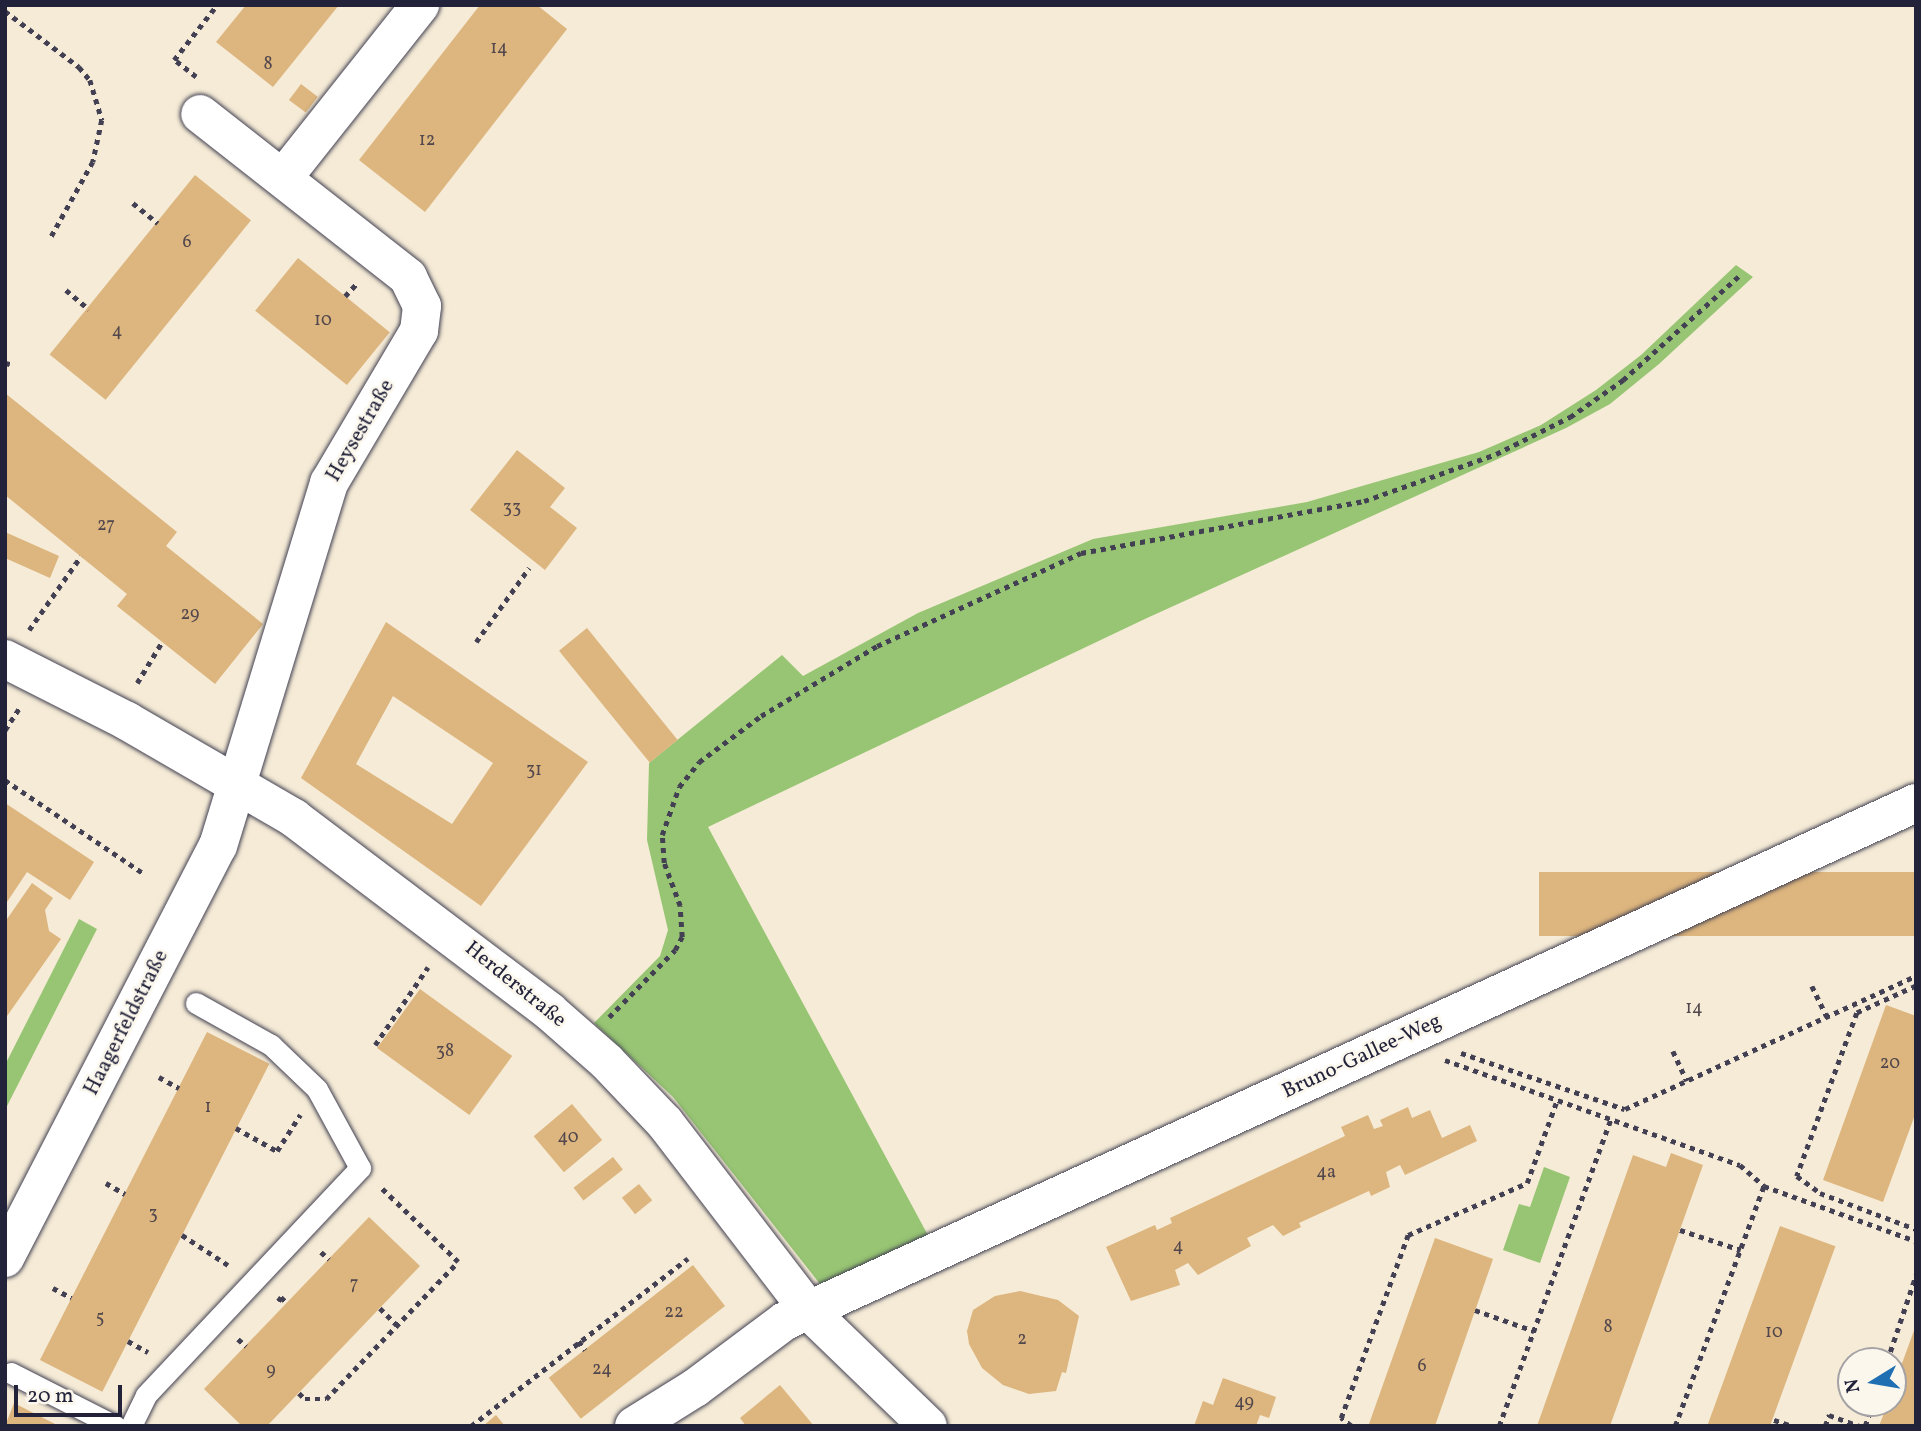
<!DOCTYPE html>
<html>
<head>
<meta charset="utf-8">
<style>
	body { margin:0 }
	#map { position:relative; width:1921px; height:1431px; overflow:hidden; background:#f5ebd6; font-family:Vollkorn,serif }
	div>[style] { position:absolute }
	.green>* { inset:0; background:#97c573 }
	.building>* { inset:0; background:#ddb57e; transform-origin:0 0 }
	.path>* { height:4.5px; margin-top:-2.25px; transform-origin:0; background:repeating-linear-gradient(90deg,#424052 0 5px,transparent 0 10px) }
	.roads { filter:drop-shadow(0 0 2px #424052) drop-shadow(0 0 2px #424052) }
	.lane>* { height:21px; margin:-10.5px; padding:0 10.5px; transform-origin:10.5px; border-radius:10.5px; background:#fff }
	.street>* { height:38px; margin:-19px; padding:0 19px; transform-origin:19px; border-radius:19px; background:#fff }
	span { translate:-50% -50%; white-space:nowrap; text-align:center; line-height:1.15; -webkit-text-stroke:5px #fbf7ec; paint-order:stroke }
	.number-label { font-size:18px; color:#51474c }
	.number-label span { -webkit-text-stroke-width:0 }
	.street-label { font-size:21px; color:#22223b }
	.frame { position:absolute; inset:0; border:7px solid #22223b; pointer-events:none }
	.north { position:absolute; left:1837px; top:1347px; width:70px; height:70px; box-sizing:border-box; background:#fbf7ec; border:2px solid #a4a2a5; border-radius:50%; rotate:259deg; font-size:19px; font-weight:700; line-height:28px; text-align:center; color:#22223b }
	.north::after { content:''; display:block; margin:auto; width:24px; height:32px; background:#1f6fb2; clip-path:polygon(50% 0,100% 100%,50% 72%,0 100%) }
	.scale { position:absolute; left:14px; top:1385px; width:108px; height:32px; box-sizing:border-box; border:4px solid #22223b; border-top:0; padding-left:9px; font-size:21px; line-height:24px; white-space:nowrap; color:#22223b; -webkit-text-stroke:5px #fbf7ec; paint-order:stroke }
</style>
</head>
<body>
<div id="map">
	<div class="green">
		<div style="clip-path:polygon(1736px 265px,1753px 277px,1659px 364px,1610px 404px,1566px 428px,1147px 618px,708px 827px,930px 1239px,820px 1284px,673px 1097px,594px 1023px,660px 956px,668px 930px,647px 840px,649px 763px,782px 655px,803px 676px,918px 613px,1093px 539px,1307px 502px,1479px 452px,1541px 425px,1596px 390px,1641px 355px)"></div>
		<div style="clip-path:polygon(79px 919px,97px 929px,5px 1110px,5px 1065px)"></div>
		<div style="clip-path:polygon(1544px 1167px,1570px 1177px,1540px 1263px,1503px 1250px,1519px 1204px,1530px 1207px)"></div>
	</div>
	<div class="building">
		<div style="clip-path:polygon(246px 5px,339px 5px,273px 87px,216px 42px)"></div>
		<div style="clip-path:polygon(480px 5px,537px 5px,567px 29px,425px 212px,359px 160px)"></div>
		<div style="left:301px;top:84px;width:21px;height:20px;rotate:37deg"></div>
		<div style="left:195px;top:175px;width:72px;height:231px;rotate:39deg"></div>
		<div style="left:298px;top:258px;width:118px;height:68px;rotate:39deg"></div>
		<div style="clip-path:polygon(5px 393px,177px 532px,166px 546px,263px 624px,215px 684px,117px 606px,127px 594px,5px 495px)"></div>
		<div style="clip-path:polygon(517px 450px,565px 488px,550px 507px,577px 528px,545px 570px,470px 510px)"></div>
		<div style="clip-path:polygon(5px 532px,59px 556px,50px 578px,5px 558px)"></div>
		<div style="clip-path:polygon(evenodd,386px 622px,588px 762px,481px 906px,301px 778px,386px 622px,393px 696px,493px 763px,452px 824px,356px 764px,393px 696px)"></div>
		<div style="left:587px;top:628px;width:144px;height:36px;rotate:51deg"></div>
		<div style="clip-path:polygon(5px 803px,94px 862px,70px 900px,27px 872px,5px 905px)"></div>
		<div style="left:1916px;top:872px;width:64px;height:377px;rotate:90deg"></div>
		<div style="clip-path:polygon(32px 883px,53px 898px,45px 910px,49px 931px,61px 939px,5px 1019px,5px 922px)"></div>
		<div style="left:420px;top:989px;width:114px;height:73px;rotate:36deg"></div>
		<div style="clip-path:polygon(1886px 1005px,1916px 1016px,1916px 1112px,1883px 1202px,1823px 1180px)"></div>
		<div style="left:207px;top:1032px;width:70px;height:368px;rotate:27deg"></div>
		<div style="left:572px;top:1104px;width:47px;height:50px;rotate:50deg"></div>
		<div style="clip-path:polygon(1408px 1107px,1412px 1118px,1430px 1110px,1442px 1138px,1470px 1125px,1477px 1141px,1405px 1175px,1400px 1165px,1386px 1172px,1390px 1187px,1371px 1196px,1369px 1191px,1299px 1223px,1301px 1227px,1283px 1236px,1273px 1225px,1247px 1238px,1251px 1246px,1198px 1275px,1188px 1263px,1175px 1270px,1180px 1285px,1131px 1301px,1106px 1247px,1155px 1225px,1157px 1230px,1172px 1223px,1170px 1218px,1345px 1136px,1341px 1127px,1368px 1115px,1374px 1129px,1383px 1126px,1380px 1120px)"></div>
		<div style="clip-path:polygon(1671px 1153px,1703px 1165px,1610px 1426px,1537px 1426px,1633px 1155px,1666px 1167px)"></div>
		<div style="left:613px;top:1157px;width:16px;height:50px;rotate:52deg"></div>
		<div style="left:639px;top:1184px;width:21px;height:22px;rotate:51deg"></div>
		<div style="clip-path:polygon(369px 1217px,420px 1266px,267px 1426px,242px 1426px,204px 1389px)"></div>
		<div style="left:1780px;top:1226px;width:59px;height:212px;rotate:20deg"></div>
		<div style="clip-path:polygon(1435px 1238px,1493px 1259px,1435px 1426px,1374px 1426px,1369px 1424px)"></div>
		<div style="left:693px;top:1265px;width:52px;height:183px;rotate:52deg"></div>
		<div style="clip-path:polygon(1020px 1291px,1058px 1300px,1079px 1316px,1066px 1373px,1062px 1372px,1056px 1391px,1029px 1394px,1003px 1385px,982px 1368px,969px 1344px,967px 1331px,973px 1310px,995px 1296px)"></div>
		<div style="clip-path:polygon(1916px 1325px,1916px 1426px,1879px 1426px,1888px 1403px,1893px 1403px,1893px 1388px)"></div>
		<div style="clip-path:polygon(1223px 1378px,1276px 1397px,1269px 1418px,1260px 1415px,1256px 1426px,1194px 1426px,1203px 1401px,1213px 1405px)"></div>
		<div style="clip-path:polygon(780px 1385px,814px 1426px,746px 1426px,740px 1418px)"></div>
		<div style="clip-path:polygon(14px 1403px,59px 1426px,5px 1426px)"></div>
		<div style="clip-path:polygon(496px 1415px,505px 1426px,483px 1426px)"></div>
	</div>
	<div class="path">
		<div style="left:5px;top:11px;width:93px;rotate:37.1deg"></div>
		<div style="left:79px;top:67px;width:17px;rotate:50deg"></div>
		<div style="left:90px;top:80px;width:42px;rotate:73.3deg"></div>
		<div style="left:102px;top:120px;width:43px;rotate:102.1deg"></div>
		<div style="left:93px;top:162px;width:88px;rotate:119.2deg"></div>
		<div style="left:196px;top:77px;width:28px;rotate:-142deg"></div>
		<div style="left:174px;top:60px;width:70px;rotate:-52deg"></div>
		<div style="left:133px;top:203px;width:32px;rotate:39deg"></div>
		<div style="left:66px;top:290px;width:30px;rotate:40deg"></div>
		<div style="left:345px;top:296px;width:16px;rotate:-47deg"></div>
		<div style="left:5px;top:363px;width:5px;rotate:11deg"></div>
		<div style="left:29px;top:630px;width:90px;rotate:-54.9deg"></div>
		<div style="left:476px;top:642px;width:91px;rotate:-54.4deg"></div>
		<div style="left:137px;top:683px;width:48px;rotate:-58.6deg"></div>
		<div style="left:5px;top:730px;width:27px;rotate:-57deg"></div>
		<div style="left:5px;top:780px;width:166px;rotate:34deg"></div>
		<div style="left:1812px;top:986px;width:34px;rotate:64deg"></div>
		<div style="left:1916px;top:986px;width:65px;rotate:155.4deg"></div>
		<div style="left:1857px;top:1013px;width:174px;rotate:110.2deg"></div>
		<div style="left:1797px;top:1176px;width:29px;rotate:36deg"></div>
		<div style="left:1820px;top:1193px;width:103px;rotate:20.6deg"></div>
		<div style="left:609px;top:1017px;width:94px;rotate:-45.4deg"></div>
		<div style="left:675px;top:950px;width:15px;rotate:-62deg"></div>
		<div style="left:682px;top:937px;width:31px;rotate:-94deg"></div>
		<div style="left:680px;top:906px;width:46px;rotate:-110.4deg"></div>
		<div style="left:664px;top:863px;width:28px;rotate:-94deg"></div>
		<div style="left:662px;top:835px;width:51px;rotate:-70.5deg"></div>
		<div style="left:679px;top:787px;width:32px;rotate:-51deg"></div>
		<div style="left:699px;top:762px;width:77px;rotate:-36.6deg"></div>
		<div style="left:761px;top:716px;width:135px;rotate:-31.1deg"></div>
		<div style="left:877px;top:646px;width:224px;rotate:-24.5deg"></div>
		<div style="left:1081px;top:553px;width:288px;rotate:-10.4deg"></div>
		<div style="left:1364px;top:501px;width:140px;rotate:-19.6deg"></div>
		<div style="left:1496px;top:454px;width:83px;rotate:-26.6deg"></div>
		<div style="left:1570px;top:417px;width:65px;rotate:-34.9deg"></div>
		<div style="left:1623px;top:380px;width:156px;rotate:-41.9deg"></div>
		<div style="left:375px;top:1045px;width:94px;rotate:-55.8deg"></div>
		<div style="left:1673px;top:1051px;width:33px;rotate:65deg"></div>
		<div style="left:1461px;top:1053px;width:173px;rotate:18.9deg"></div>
		<div style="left:1625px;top:1109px;width:320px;rotate:-24.6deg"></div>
		<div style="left:1445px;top:1060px;width:313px;rotate:19.6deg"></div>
		<div style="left:1740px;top:1165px;width:32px;rotate:41deg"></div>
		<div style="left:1764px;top:1186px;width:162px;rotate:19.9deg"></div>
		<div style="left:159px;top:1077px;width:23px;rotate:29deg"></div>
		<div style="left:236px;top:1128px;width:47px;rotate:29.3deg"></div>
		<div style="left:277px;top:1151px;width:43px;rotate:-57.4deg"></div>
		<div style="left:106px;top:1183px;width:22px;rotate:30deg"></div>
		<div style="left:1680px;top:1230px;width:64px;rotate:18.2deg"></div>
		<div style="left:182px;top:1235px;width:55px;rotate:33.1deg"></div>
		<div style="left:321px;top:1252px;width:11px;rotate:41deg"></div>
		<div style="left:53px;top:1288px;width:21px;rotate:28deg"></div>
		<div style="left:278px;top:1301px;width:5px;rotate:-53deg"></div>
		<div style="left:281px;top:1297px;width:8px;rotate:45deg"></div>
		<div style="left:380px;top:1308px;width:24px;rotate:45deg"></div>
		<div style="left:1475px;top:1310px;width:63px;rotate:19.6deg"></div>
		<div style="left:238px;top:1339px;width:11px;rotate:41deg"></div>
		<div style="left:128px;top:1341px;width:23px;rotate:29deg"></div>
		<div style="left:579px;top:1341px;width:11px;rotate:56deg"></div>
		<div style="left:1887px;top:1361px;width:91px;rotate:-71.4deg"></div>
		<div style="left:299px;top:1393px;width:8px;rotate:45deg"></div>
		<div style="left:305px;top:1399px;width:21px"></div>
		<div style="left:326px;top:1399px;width:190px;rotate:-46.1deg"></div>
		<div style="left:458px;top:1262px;width:107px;rotate:-136.1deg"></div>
		<div style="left:1774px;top:1420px;width:20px;rotate:18deg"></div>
		<div style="left:471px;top:1426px;width:274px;rotate:-37.7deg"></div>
		<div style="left:1351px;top:1426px;width:13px;rotate:-141deg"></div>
		<div style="left:1341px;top:1418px;width:195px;rotate:-69.9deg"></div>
		<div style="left:1408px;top:1235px;width:130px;rotate:-23.6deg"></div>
		<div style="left:1527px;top:1183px;width:88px;rotate:-70.1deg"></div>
		<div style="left:1499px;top:1426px;width:327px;rotate:-70deg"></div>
		<div style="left:1675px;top:1426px;width:256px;rotate:-69.7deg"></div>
		<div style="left:1825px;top:1426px;width:12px;rotate:-70deg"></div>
		<div style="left:1829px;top:1415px;width:32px;rotate:20deg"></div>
		<div style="left:1865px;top:1426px;width:24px;rotate:-71deg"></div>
	</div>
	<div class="roads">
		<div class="lane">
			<div style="left:11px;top:1373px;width:117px;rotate:27deg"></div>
			<div style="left:131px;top:1426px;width:34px;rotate:-64deg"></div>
			<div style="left:146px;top:1395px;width:312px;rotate:-46.7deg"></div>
			<div style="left:360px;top:1168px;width:90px;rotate:-118.6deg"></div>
			<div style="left:317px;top:1089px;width:64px;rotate:-136.3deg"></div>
			<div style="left:271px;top:1045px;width:86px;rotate:-150.8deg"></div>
		</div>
		<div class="street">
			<div style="left:283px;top:178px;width:221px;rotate:-51.6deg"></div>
			<div style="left:5px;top:659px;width:137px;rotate:26.9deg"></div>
			<div style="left:127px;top:721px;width:193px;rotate:30.1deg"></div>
			<div style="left:294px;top:818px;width:320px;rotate:37.1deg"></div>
			<div style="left:549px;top:1011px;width:77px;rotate:41.3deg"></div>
			<div style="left:607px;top:1062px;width:84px;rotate:46.4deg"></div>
			<div style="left:665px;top:1123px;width:237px;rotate:52.5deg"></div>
			<div style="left:809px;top:1311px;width:165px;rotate:44deg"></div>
			<div style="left:5px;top:1258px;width:464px;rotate:-62.7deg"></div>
			<div style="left:218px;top:846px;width:380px;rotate:-73deg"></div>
			<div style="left:329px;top:483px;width:177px;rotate:-59.4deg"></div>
			<div style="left:419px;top:331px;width:25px;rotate:-83deg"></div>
			<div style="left:422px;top:306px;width:32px;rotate:-116deg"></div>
			<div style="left:408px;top:277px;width:264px;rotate:-141.9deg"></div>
			<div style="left:634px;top:1426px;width:72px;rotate:-31.9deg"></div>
			<div style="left:695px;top:1388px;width:112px;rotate:-36.7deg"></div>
			<div style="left:785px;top:1321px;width:1244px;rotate:-24.61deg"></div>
		</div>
	</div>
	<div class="number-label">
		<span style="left:499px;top:49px">14</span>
		<span style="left:268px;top:65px">8</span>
		<span style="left:427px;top:141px">12</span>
		<span style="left:187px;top:243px">6</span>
		<span style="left:323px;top:321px">10</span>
		<span style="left:117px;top:332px">4</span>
		<span style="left:512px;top:509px">33</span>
		<span style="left:106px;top:526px">27</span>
		<span style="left:190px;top:615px">29</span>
		<span style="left:534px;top:771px">31</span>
		<span style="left:1694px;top:1009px">14</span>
		<span style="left:445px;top:1052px">38</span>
		<span style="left:1890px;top:1064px">20</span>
		<span style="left:208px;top:1108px">1</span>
		<span style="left:568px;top:1138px">40</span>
		<span style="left:1326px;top:1173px">4a</span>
		<span style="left:153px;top:1215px">3</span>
		<span style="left:1178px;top:1247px">4</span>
		<span style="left:354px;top:1285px">7</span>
		<span style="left:674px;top:1313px">22</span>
		<span style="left:100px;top:1319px">5</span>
		<span style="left:1608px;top:1328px">8</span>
		<span style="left:1774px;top:1333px">10</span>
		<span style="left:1022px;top:1340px">2</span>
		<span style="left:1422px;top:1367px">6</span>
		<span style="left:602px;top:1370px">24</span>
		<span style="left:271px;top:1371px">9</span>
		<span style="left:1244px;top:1403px">49</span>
	</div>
	<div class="street-label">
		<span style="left:361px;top:431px;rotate:-60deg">Heysestraße</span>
		<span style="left:515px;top:985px;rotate:39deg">Herderstraße</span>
		<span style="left:127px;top:1023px;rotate:-63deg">Haagerfeldstraße</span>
		<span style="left:1362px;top:1057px;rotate:-25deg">Bruno-Gallee-Weg</span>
	</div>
	<div class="frame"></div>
	<div class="north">N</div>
	<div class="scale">20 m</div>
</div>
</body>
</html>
